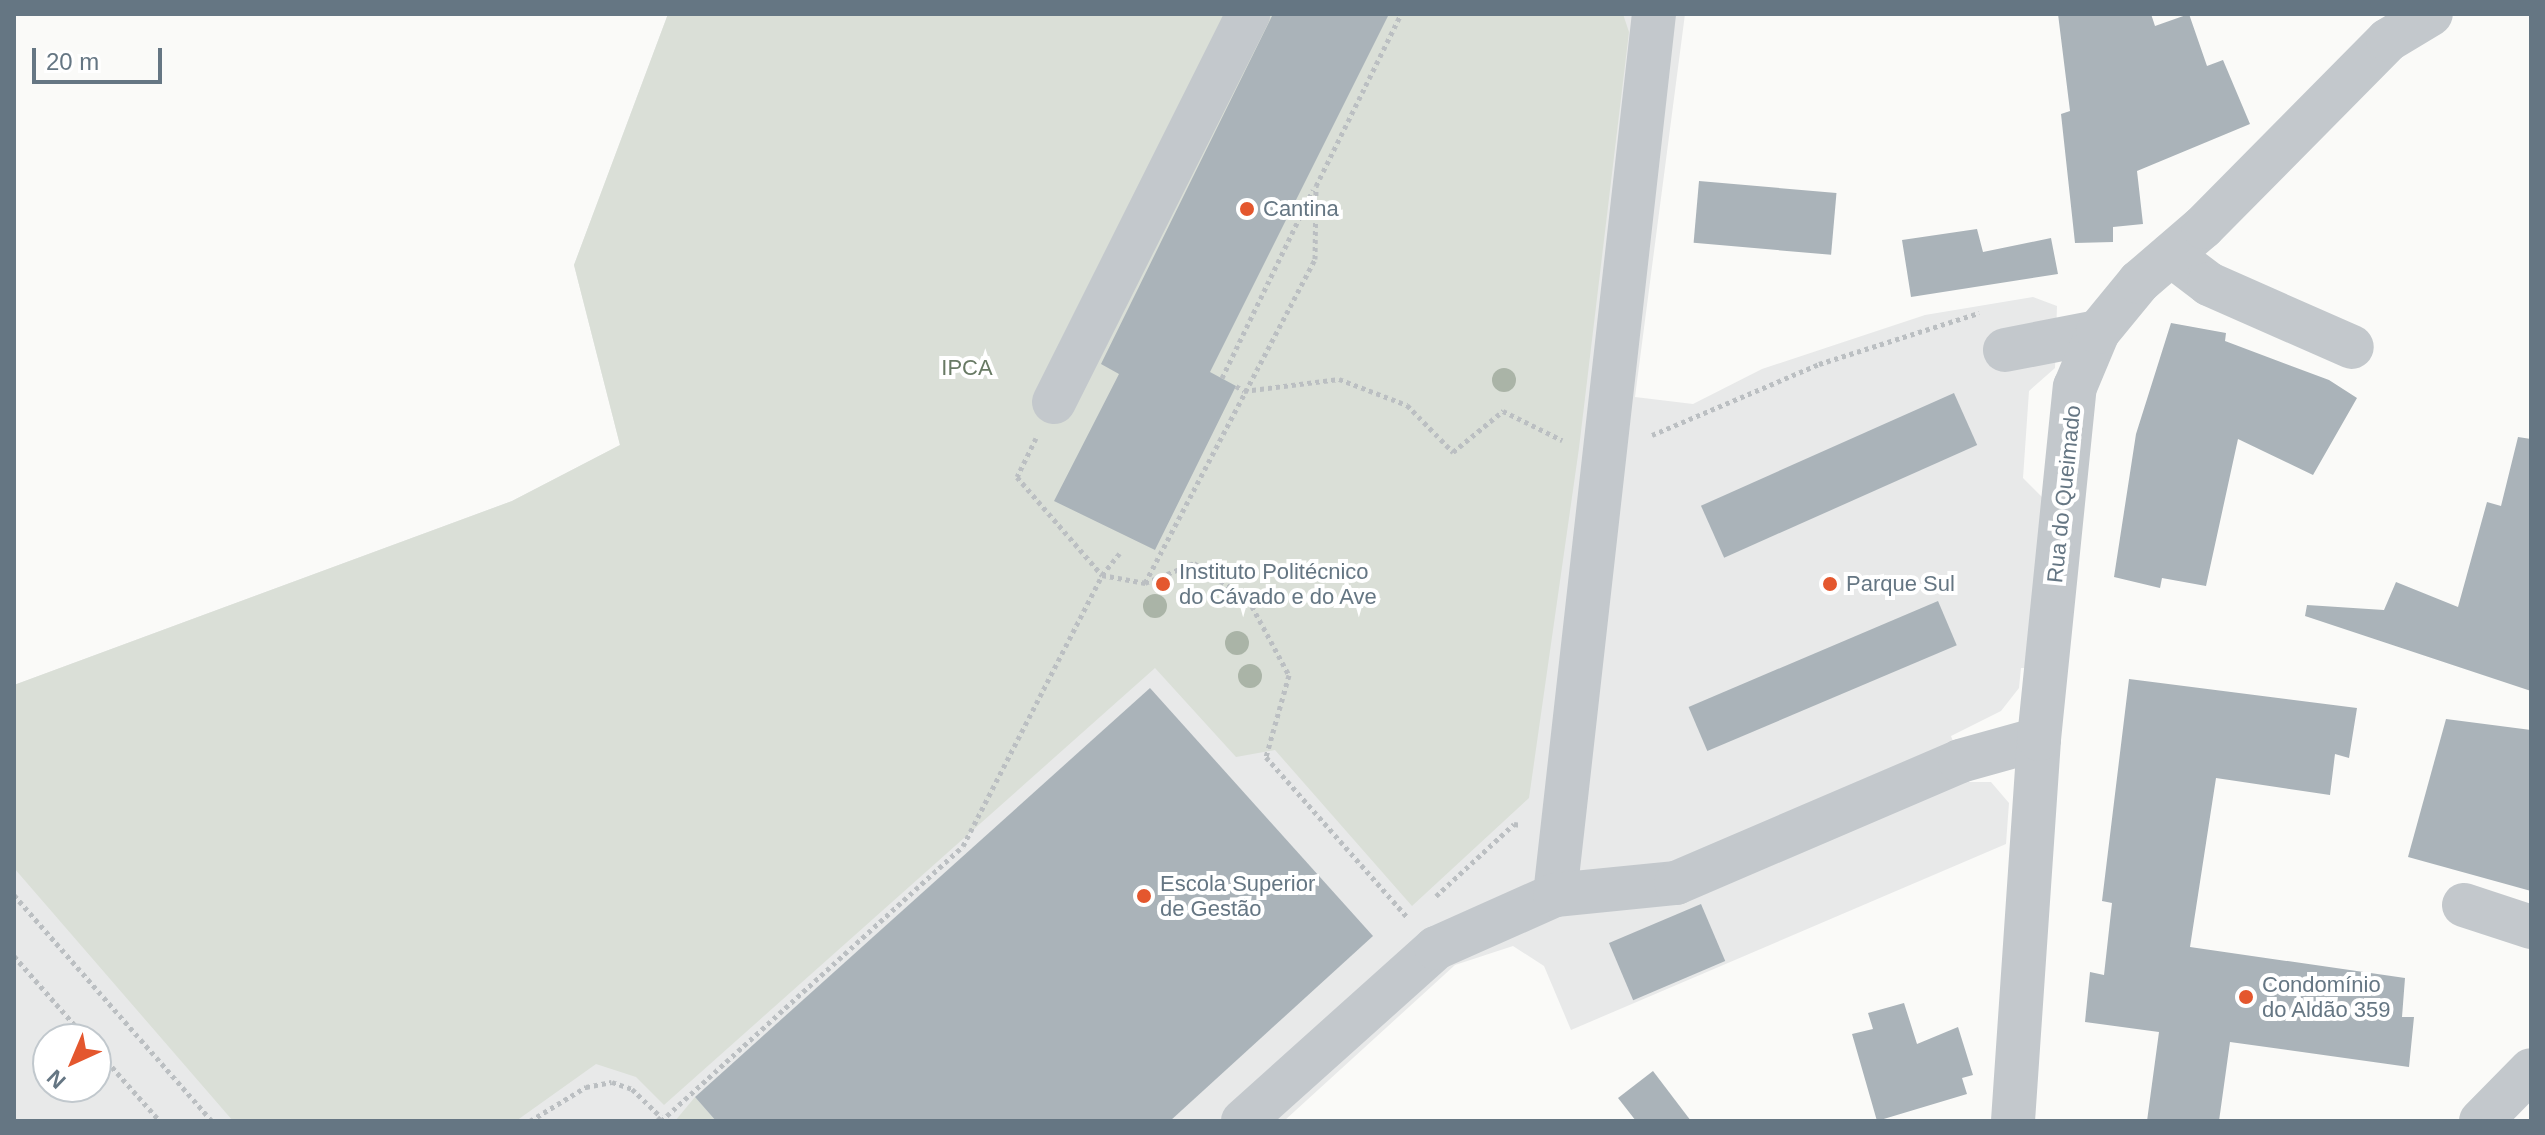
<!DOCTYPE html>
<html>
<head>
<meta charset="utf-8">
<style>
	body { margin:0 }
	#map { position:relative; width:2545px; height:1135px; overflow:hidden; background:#fafaf8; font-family:Arial,sans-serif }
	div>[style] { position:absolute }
	.built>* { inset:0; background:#e8e9e9 }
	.green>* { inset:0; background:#dadfd7 }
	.building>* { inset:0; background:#aab3b9; transform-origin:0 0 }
	.path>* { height:5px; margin-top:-2.5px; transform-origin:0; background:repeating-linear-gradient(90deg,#bbbfc2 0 4px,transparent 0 8px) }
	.minor>* { height:44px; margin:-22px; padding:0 22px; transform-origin:22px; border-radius:22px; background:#c3c8cc }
	.trees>* { width:24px; height:24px; margin:-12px; border-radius:50%; background:#aab4a7 }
	.dots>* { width:22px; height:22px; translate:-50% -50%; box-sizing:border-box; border:4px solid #fff; border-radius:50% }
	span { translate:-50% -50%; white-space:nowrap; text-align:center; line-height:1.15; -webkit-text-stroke:8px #fff; paint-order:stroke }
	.poi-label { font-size:22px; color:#657683 }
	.left { translate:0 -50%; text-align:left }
	.park-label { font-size:22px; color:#687a64 }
	.street-label { font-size:22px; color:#657683 }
	.frame { position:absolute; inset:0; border:16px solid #657683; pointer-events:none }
	.north { position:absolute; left:32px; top:1023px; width:80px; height:80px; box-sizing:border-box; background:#fff; border:2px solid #c1c8cd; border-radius:50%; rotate:224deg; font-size:22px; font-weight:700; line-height:32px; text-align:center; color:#657683 }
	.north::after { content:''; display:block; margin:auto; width:28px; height:36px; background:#e4572e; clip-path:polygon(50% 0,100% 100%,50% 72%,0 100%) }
	.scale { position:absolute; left:32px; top:48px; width:130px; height:36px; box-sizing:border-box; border:4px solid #657683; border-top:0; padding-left:10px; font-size:24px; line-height:28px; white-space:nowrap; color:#657683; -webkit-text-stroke:6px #fff; paint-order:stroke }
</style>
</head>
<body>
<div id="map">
	<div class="built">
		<div style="clip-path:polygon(evenodd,668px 14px,1685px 14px,1635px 397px,1693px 404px,1762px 369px,1925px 315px,2033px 297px,2057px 306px,2055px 368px,2029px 391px,2023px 478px,2044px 499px,2036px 668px,2021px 668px,2019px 688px,2001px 711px,1951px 736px,1968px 782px,1991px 782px,2009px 803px,2006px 844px,1571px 1030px,1544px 966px,1513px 946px,1455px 965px,1284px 1121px,14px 1121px,14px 685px,512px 501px,620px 445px,574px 265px,668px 14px,48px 1039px,96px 1039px,96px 1087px,48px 1087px,48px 1039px)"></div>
	</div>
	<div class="green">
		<div style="clip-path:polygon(668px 14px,1623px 14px,1629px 32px,1579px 448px,1529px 798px,1412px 906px,1275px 750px,1236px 757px,1155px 668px,664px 1105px,636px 1077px,596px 1064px,516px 1121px,233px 1121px,14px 868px,14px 685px,512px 501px,620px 445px,574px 265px)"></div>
		<div style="clip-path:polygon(695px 1097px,716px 1121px,675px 1121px)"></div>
	</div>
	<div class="building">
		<div style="clip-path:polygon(1273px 14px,1389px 14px,1210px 372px,1236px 386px,1155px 550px,1054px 501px,1119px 374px,1101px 364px)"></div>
		<div style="clip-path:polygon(2058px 14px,2151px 14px,2155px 26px,2189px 14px,2207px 66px,2223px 60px,2250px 124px,2137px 171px,2143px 224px,2113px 227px,2113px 242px,2075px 243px,2061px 114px,2070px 111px)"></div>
		<div style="left:1699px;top:181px;width:138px;height:62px;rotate:5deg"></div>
		<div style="clip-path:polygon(1977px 229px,1983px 252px,2051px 238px,2058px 274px,1911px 297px,1902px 240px)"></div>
		<div style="clip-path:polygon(2171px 323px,2226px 333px,2225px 341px,2329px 380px,2357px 398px,2313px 475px,2238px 439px,2206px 586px,2162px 578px,2160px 588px,2114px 577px,2136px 434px)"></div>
		<div style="left:1954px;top:393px;width:57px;height:277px;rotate:66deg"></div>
		<div style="clip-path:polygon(2518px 437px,2531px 439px,2531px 691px,2305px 616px,2307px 605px,2384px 610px,2396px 582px,2458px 607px,2487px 502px,2501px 506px)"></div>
		<div style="left:1938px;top:601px;width:48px;height:271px;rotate:67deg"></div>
		<div style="clip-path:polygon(2129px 679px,2357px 708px,2349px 758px,2335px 754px,2330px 795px,2216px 778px,2190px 947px,2405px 978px,2402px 1017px,2414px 1017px,2409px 1067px,2230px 1042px,2219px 1121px,2147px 1121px,2159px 1032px,2085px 1022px,2090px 972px,2104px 975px,2112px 903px,2102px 901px)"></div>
		<div style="clip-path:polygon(1150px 688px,1373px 936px,1170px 1121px,716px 1121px,695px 1097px)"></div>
		<div style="clip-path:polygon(2446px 719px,2531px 730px,2531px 891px,2408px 857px)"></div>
		<div style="left:1701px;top:904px;width:62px;height:100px;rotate:67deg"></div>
		<div style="clip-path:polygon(1904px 1003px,1917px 1044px,1958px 1027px,1973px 1075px,1962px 1078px,1967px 1094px,1877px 1121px,1852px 1034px,1873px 1029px,1868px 1013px)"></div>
		<div style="clip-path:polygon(1653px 1071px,1691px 1121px,1636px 1121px,1618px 1098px)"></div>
	</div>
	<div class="path">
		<div style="left:1222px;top:378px;width:209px;rotate:-64.2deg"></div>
		<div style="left:1236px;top:386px;width:9px;rotate:32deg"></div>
		<div style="left:1244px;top:391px;width:96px;rotate:-7.2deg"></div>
		<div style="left:1339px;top:379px;width:73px;rotate:20.9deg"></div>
		<div style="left:1407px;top:405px;width:66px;rotate:45.6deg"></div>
		<div style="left:1453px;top:452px;width:65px;rotate:-39.4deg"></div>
		<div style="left:1503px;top:411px;width:66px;rotate:26.2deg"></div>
		<div style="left:1652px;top:435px;width:181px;rotate:-23deg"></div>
		<div style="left:1819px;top:364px;width:168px;rotate:-17.7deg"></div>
		<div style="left:1036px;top:438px;width:43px;rotate:116deg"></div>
		<div style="left:1017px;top:477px;width:130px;rotate:49.1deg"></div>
		<div style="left:1102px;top:575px;width:28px;rotate:-51deg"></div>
		<div style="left:1145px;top:583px;width:366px;rotate:-62.3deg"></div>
		<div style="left:1315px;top:259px;width:73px;rotate:-89.2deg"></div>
		<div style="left:1316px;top:186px;width:192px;rotate:-63.7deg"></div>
		<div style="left:14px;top:895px;width:300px;rotate:48.8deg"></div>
		<div style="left:1436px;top:896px;width:106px;rotate:-42.7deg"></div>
		<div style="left:1514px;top:824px;width:7px;rotate:8deg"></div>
		<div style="left:14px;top:956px;width:111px;rotate:48.7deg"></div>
		<div style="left:96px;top:1049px;width:96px;rotate:48.4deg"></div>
		<div style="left:530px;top:1121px;width:66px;rotate:-31.3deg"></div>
		<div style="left:586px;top:1087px;width:26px;rotate:-11deg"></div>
		<div style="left:612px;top:1082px;width:21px;rotate:19deg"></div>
		<div style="left:632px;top:1089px;width:40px;rotate:44deg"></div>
		<div style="left:661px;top:1117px;width:6px;rotate:135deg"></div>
		<div style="left:661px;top:1121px;width:408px;rotate:-42.3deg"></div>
		<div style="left:963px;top:846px;width:305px;rotate:-62.8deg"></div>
		<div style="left:1102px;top:575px;width:44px;rotate:10.5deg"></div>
		<div style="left:1145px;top:583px;width:53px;rotate:-22.2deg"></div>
		<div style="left:1194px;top:563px;width:65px;rotate:33.7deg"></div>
		<div style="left:1248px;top:599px;width:86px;rotate:61.7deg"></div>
		<div style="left:1289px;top:675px;width:85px;rotate:105.7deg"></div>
		<div style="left:1266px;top:757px;width:215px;rotate:48.6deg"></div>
	</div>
	<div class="minor">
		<div style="left:2171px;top:255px;width:48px;rotate:37.3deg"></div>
		<div style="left:2209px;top:284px;width:156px;rotate:23.8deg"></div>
		<div style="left:2005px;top:350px;width:95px;rotate:-11deg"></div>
		<div style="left:1054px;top:402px;width:434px;rotate:-63.4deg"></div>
		<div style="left:1555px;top:895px;width:887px;rotate:-83.59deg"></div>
		<div style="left:2464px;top:905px;width:71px;rotate:18.2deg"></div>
		<div style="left:1243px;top:1121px;width:259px;rotate:-41.9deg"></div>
		<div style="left:1436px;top:948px;width:130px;rotate:-24deg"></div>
		<div style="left:1555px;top:895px;width:122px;rotate:-5.7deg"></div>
		<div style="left:1676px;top:883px;width:309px;rotate:-23.2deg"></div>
		<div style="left:1960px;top:761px;width:82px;rotate:-15.6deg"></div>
		<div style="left:2013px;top:1121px;width:383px;rotate:-86.1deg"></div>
		<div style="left:2039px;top:739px;width:354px;rotate:-84.2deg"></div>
		<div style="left:2075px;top:387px;width:60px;rotate:-67.3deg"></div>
		<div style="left:2098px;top:332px;width:65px;rotate:-50.6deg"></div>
		<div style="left:2139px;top:282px;width:84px;rotate:-40.7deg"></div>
		<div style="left:2203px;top:227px;width:263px;rotate:-45.3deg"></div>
		<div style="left:2388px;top:40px;width:50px;rotate:-31.2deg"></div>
		<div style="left:2481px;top:1121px;width:71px;rotate:-45.6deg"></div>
	</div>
	<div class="trees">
		<div style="left:1504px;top:380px"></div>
		<div style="left:1155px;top:606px"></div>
		<div style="left:1237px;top:643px"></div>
		<div style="left:1250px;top:676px"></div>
	</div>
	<div class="dots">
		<div style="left:1247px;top:209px;background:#e4572e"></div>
		<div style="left:1163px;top:584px;background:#e4572e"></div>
		<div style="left:1830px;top:584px;background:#e4572e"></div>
		<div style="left:1144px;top:896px;background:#e4572e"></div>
		<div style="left:2246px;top:997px;background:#e4572e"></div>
	</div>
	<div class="poi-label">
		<span class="left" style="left:1263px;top:209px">Cantina</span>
		<span class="left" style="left:1179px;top:584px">Instituto Politécnico<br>do Cávado e do Ave</span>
		<span class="left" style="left:1846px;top:584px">Parque Sul</span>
		<span class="left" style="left:1160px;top:896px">Escola Superior<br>de Gestão</span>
		<span class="left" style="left:2262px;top:997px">Condomínio<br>do Aldão 359</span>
	</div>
	<div class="park-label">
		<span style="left:967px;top:368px">IPCA</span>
	</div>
	<div class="street-label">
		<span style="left:2064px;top:494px;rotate:-84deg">Rua do Queimado</span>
	</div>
	<div class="frame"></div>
	<div class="north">N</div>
	<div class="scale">20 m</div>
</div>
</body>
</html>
